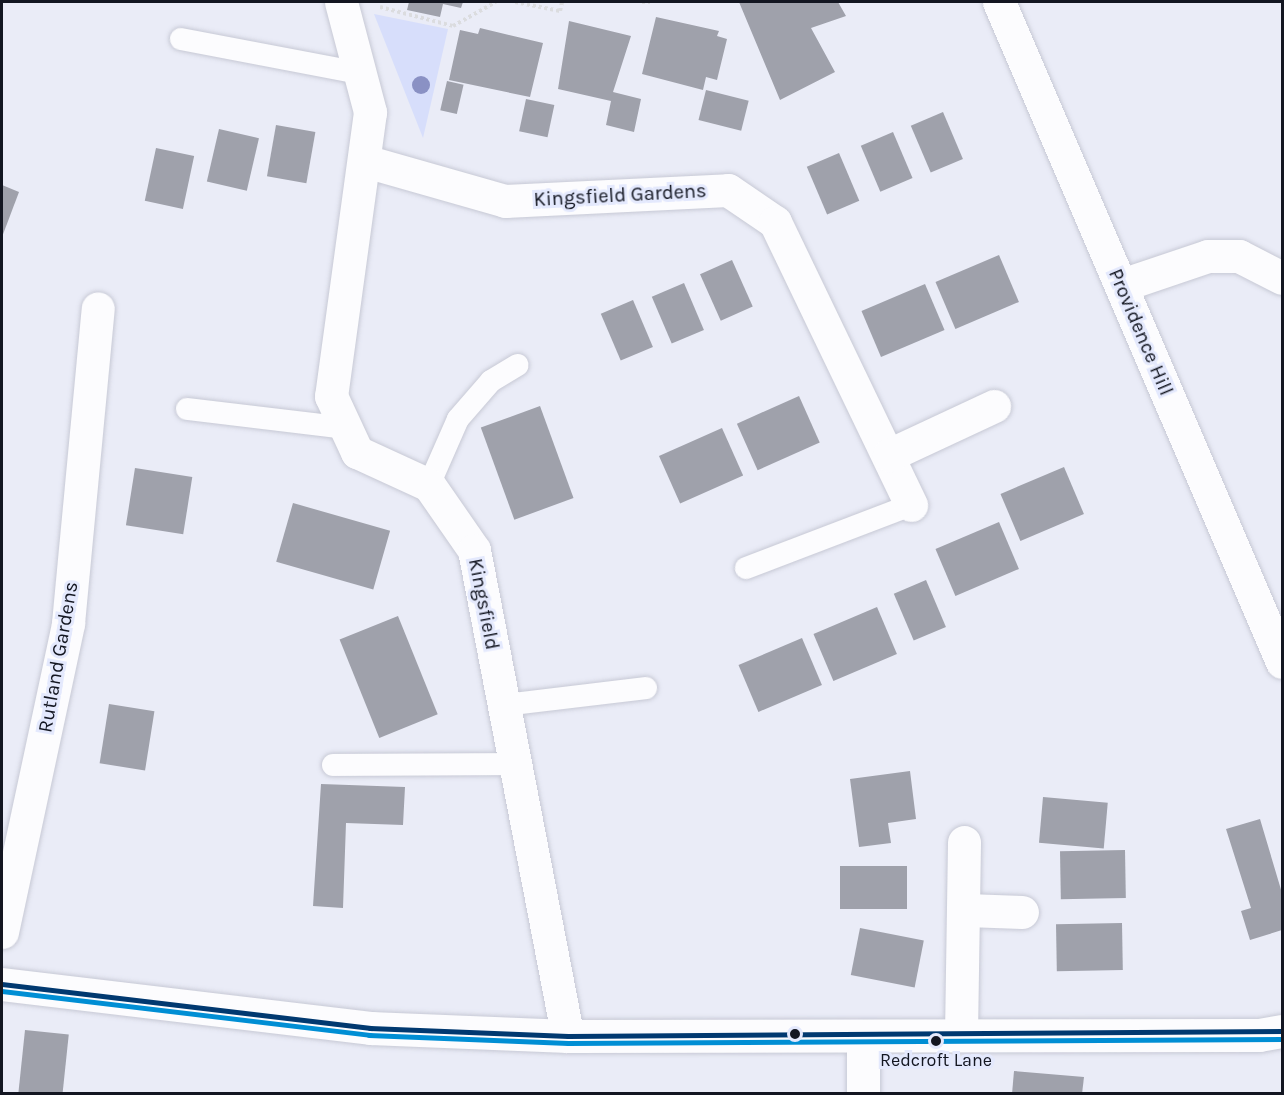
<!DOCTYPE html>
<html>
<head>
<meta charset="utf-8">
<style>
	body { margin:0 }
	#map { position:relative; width:1284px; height:1095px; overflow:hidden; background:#eaecf7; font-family:Karla,sans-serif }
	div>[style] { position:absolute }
	.green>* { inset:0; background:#d7defb }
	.building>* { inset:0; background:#9fa1ab; transform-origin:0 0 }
	.path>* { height:4px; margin-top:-2px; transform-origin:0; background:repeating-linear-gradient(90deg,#dbdcdf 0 3px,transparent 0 6px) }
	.roads { filter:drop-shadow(0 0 2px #c7c9d5) drop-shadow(0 0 2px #c7c9d5) }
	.service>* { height:22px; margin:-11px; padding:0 11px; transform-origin:11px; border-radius:11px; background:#fcfcfe }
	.minor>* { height:33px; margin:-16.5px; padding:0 16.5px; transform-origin:16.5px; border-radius:16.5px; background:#fcfcfe }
	.tertiary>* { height:33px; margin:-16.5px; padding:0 16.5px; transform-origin:16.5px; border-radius:16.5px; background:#fcfcfe }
	.primary>* { height:33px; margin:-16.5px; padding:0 16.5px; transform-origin:16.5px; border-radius:16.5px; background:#fcfcfe }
	.bus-1>* { height:4.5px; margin:-2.25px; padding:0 2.25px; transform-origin:2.25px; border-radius:2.25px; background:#013970 }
	.bus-2>* { height:4.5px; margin:-2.25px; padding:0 2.25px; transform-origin:2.25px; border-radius:2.25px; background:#008ed4 }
	.trees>* { width:18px; height:18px; margin:-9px; border-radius:50%; background:#8a91c4 }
	.dots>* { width:16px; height:16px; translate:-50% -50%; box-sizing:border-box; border:3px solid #e4e9fd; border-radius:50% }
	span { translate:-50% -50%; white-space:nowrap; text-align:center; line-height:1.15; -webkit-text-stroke:6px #e4e9fd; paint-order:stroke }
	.bus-label { font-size:18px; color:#131621 }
	.street-label { font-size:20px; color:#131621 }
	.frame { position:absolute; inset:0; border:3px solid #131621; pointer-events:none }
</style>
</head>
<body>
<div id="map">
	<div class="green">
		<div style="clip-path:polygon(374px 14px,448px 29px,423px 138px)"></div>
	</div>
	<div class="building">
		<div style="clip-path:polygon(409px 2px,463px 2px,461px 8px,443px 4px,440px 17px,407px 10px)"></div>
		<div style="clip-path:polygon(739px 2px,838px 2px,846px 16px,811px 28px,835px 72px,780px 100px)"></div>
		<div style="clip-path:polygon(656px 17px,719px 31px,717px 36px,727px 39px,717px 80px,706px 77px,703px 90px,642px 74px)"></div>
		<div style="clip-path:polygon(569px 21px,631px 36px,613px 92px,641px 99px,634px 132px,606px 125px,611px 101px,558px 89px)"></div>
		<div style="clip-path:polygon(480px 28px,543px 43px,530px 97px,449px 80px,460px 30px,478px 34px)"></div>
		<div style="left:447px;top:81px;width:17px;height:30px;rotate:13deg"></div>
		<div style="left:706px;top:90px;width:44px;height:31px;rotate:14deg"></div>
		<div style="left:526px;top:99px;width:29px;height:33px;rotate:12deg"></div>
		<div style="left:943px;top:112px;width:51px;height:35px;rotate:67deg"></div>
		<div style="left:276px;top:125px;width:40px;height:52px;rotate:10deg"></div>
		<div style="left:219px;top:129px;width:41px;height:54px;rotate:13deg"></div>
		<div style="left:893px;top:132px;width:50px;height:35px;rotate:67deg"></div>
		<div style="left:156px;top:148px;width:39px;height:54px;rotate:12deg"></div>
		<div style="left:839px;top:153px;width:52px;height:35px;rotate:67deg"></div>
		<div style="clip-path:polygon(2px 185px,19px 192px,2px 237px)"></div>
		<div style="left:999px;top:255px;width:51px;height:69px;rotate:67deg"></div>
		<div style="left:732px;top:260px;width:51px;height:35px;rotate:66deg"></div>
		<div style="left:684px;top:283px;width:51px;height:35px;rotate:67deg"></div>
		<div style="left:925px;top:284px;width:50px;height:69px;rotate:67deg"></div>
		<div style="left:633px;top:300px;width:51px;height:35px;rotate:67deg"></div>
		<div style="left:799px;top:396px;width:51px;height:68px;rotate:66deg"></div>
		<div style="left:540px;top:406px;width:98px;height:63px;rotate:70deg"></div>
		<div style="left:722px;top:428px;width:52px;height:69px;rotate:66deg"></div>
		<div style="left:1064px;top:467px;width:51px;height:69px;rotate:67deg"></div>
		<div style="left:135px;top:468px;width:58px;height:58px;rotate:9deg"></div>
		<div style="left:293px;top:503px;width:101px;height:61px;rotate:16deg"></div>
		<div style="left:999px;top:522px;width:51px;height:69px;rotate:67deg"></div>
		<div style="left:926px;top:580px;width:51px;height:35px;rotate:67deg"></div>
		<div style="left:877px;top:607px;width:51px;height:69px;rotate:67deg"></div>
		<div style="left:398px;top:616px;width:106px;height:63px;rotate:68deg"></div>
		<div style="left:802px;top:638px;width:51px;height:69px;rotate:67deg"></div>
		<div style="left:109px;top:704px;width:46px;height:60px;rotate:9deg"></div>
		<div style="clip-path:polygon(910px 771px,916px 819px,888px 823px,891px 843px,859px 847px,850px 779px)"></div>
		<div style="clip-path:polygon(321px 784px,405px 787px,403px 825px,346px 823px,343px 908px,313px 906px)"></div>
		<div style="left:1043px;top:797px;width:65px;height:46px;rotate:5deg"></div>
		<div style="clip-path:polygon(1260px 819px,1282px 893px,1282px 930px,1250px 940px,1241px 911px,1251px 908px,1226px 829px)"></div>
		<div style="left:1125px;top:850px;width:48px;height:65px;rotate:89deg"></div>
		<div style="left:840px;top:866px;width:67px;height:43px"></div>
		<div style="left:1122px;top:923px;width:47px;height:66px;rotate:89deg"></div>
		<div style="left:860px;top:928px;width:65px;height:48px;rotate:11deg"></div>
		<div style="left:25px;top:1030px;width:44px;height:64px;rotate:6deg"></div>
		<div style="clip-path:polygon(1014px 1071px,1084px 1077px,1082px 1094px,1012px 1094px)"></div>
	</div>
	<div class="path">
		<div style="left:515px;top:2px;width:46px;rotate:11.3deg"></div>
		<div style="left:560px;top:11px;width:9px;rotate:-77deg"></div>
		<div style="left:642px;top:2px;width:8px"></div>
		<div style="left:380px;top:7px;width:75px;rotate:14.6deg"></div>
		<div style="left:453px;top:26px;width:49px;rotate:-29.2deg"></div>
	</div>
	<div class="roads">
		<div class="service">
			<div style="left:181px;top:39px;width:182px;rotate:10.8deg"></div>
			<div style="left:187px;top:409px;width:160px;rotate:6.8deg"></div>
			<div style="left:429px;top:485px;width:72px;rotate:-66.3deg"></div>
			<div style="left:458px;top:419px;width:50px;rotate:-49deg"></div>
			<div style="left:491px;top:381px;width:31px;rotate:-31deg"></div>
			<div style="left:746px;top:568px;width:177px;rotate:-20.9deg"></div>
			<div style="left:504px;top:705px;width:143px;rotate:-6.8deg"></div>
			<div style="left:333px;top:765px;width:183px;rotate:-0.3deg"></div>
		</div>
		<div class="minor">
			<div style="left:341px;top:2px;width:114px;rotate:75.2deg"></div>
			<div style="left:370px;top:112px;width:287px;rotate:97.8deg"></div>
			<div style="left:331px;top:396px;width:62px;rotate:65.1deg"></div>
			<div style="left:357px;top:452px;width:79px;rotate:24.6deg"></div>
			<div style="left:429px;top:485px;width:79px;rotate:55.3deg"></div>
			<div style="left:474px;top:550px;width:495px;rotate:79.1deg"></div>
			<div style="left:365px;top:161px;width:146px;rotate:15.9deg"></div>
			<div style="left:505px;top:201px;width:223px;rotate:-2.8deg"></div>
			<div style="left:728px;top:190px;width:57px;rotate:34.2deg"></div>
			<div style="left:775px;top:222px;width:314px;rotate:64.3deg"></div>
			<div style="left:1122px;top:285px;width:91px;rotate:-18.6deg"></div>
			<div style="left:1208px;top:256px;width:31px"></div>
			<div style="left:1239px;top:256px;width:48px;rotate:27.1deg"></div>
			<div style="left:889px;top:455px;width:116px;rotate:-25deg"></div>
			<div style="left:966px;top:910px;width:56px;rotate:2deg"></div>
			<div style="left:2px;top:932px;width:316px;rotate:-77.9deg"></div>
			<div style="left:68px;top:623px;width:316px;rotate:-84.6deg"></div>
			<div style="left:961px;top:1034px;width:192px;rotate:-89.1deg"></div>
			<div style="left:863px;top:1038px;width:56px;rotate:90deg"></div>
		</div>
		<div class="tertiary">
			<div style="left:2px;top:984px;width:371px;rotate:6.8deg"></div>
			<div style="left:370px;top:1028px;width:198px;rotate:2.3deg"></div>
			<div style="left:568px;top:1036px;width:691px;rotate:-0.08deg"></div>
			<div style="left:1259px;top:1035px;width:23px;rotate:-10deg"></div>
		</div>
		<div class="primary">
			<div style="left:999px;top:2px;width:718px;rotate:66.79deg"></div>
		</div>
	</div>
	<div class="bus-1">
		<div style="left:2px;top:984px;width:371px;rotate:6.8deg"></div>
		<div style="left:370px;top:1028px;width:198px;rotate:2.3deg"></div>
		<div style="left:568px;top:1036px;width:714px;rotate:-0.4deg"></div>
	</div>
	<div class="bus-2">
		<div style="left:2px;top:991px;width:370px;rotate:6.8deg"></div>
		<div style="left:369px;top:1035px;width:199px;rotate:2.3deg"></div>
		<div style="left:568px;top:1043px;width:714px;rotate:-0.32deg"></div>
	</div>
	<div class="trees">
		<div style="left:421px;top:85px"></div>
	</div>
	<div class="dots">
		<div style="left:795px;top:1034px;background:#131621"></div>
		<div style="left:936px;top:1041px;background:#131621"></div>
	</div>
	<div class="bus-label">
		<span style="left:936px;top:1060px">Redcroft Lane</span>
	</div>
	<div class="street-label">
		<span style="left:620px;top:195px;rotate:-3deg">Kingsfield Gardens</span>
		<span style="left:1141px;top:332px;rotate:67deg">Providence Hill</span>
		<span style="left:484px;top:604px;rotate:79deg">Kingsfield</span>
		<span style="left:58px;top:657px;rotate:-80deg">Rutland Gardens</span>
	</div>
	<div class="frame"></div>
</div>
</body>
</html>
